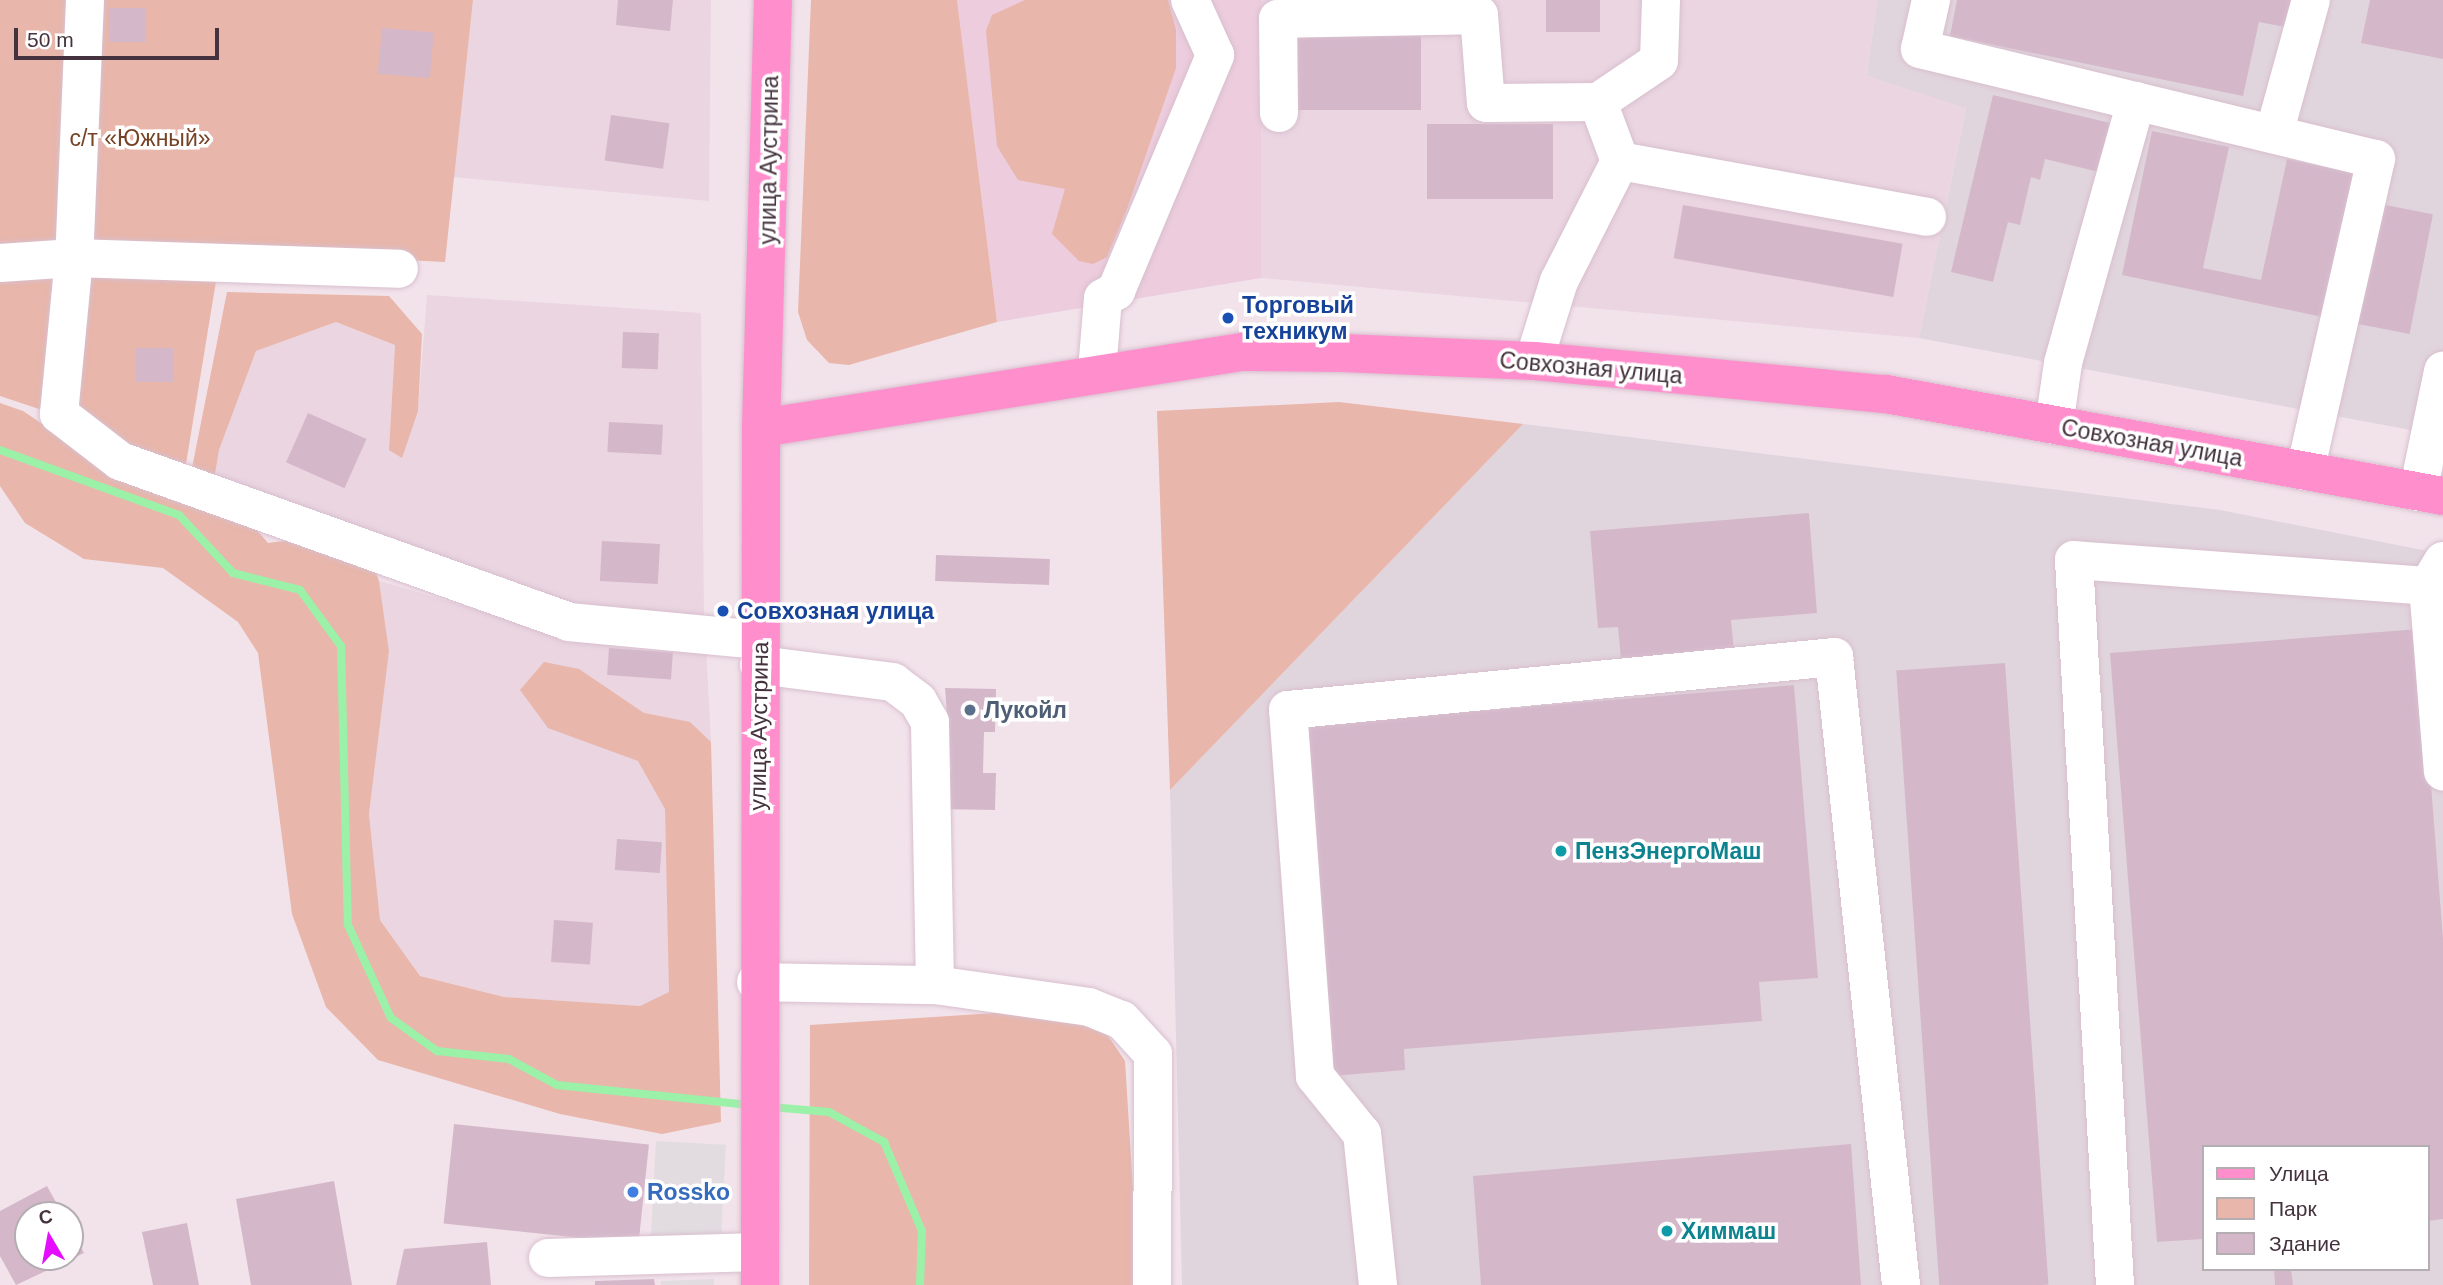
<!DOCTYPE html>
<html>
<head>
<meta charset="utf-8">
<style>
	body { margin:0 }
	#map { position:relative; width:2443px; height:1285px; overflow:hidden; background:#f2e3eb; font-family:Helvetica,sans-serif }
	div>[style] { position:absolute }
	.residential>* { inset:0; background:#ead5e1 }
	.industrial>* { inset:0; background:#e1d5dd }
	.education>* { inset:0; background:#ecccdd }
	.green>* { inset:0; background:#e8b6aa }
	.parking>* { inset:0; background:#e2dce0; transform-origin:0 0 }
	.stream>* { height:8px; margin:-4px; padding:0 4px; transform-origin:4px; border-radius:4px; background:#9cf1a9 }
	.building>* { inset:0; background:#d4b8ca; transform-origin:0 0 }
	.roads { filter:drop-shadow(0 0 2px #d8bfce) drop-shadow(0 0 2px #d8bfce) }
	.minor>* { height:38px; margin:-19px; padding:0 19px; transform-origin:19px; border-radius:19px; background:#fff }
	.major>* { height:38px; margin:-19px; padding:0 19px; transform-origin:19px; border-radius:19px; background:#ff8fcc }
	.dots>* { width:19px; height:19px; translate:-50% -50%; box-sizing:border-box; border:4px solid #fff; border-radius:50% }
	span { translate:-50% -50%; white-space:nowrap; text-align:center; line-height:1.15; -webkit-text-stroke:7px #fff; paint-order:stroke }
	.park-label { font-size:23px; color:#764326 }
	.street-label { font-size:23px; color:#44333e }
	.transit-label { font-size:23px; color:#164399; font-weight:700 }
	.left { translate:0 -50%; text-align:left }
	.service-label { font-size:23px; color:#4e5e75; font-weight:700 }
	.culture-label { font-size:23px; color:#0d838f; font-weight:700 }
	.shop-label { font-size:23px; color:#366cbe; font-weight:700 }
	.legend { position:absolute; left:2202px; top:1145px; width:228px; height:126px; box-sizing:border-box; background:#fff; border:2px solid #b4adb2; margin:0; padding:9px 12px; list-style:none; font-size:21px; color:#44333e }
	.legend li { display:flex; align-items:center; gap:14px; height:35px }
	.legend b { width:35px; border:2px solid #b4adb2 }
	.north { position:absolute; left:14px; top:1201px; width:70px; height:70px; box-sizing:border-box; background:#fff; border:2px solid #b4adb2; border-radius:50%; rotate:350deg; font-size:19px; font-weight:700; line-height:28px; text-align:center; color:#44333e }
	.north::after { content:''; display:block; margin:auto; width:24px; height:32px; background:#e50dff; clip-path:polygon(50% 0,100% 100%,50% 72%,0 100%) }
	.scale { position:absolute; left:14px; top:28px; width:205px; height:32px; box-sizing:border-box; border:4px solid #44333e; border-top:0; padding-left:9px; font-size:21px; line-height:24px; white-space:nowrap; color:#44333e; -webkit-text-stroke:5px #fff; paint-order:stroke }
</style>
</head>
<body>
<div id="map">
	<div class="residential">
		<div style="clip-path:polygon(473px 0,711px 0,709px 201px,453px 177px)"></div>
		<div style="clip-path:polygon(1261px 0,1877px 0,1867px 76px,1966px 107px,1919px 338px,1261px 278px)"></div>
		<div style="clip-path:polygon(427px 295px,701px 313px,704px 620px,574px 608px,214px 480px,219px 450px,256px 351px,336px 322px,395px 345px,389px 450px,418px 411px)"></div>
		<div style="clip-path:polygon(379px 581px,560px 634px,706px 646px,711px 742px,665px 809px,670px 992px,640px 1006px,504px 997px,420px 976px,380px 920px,369px 814px,389px 651px)"></div>
	</div>
	<div class="industrial">
		<div style="clip-path:polygon(1877px 0,2443px 0,2443px 436px,1919px 338px,1966px 108px,1867px 76px)"></div>
		<div style="clip-path:polygon(evenodd,1523px 424px,2220px 510px,2443px 554px,2443px 1285px,1182px 1285px,1170px 790px,1523px 424px,2203px 1147px,2427px 1147px,2427px 1269px,2203px 1269px,2203px 1147px)"></div>
	</div>
	<div class="education">
		<div style="clip-path:polygon(957px 0,1261px 0,1261px 278px,997px 322px)"></div>
	</div>
	<div class="green">
		<div style="clip-path:polygon(0 0,473px 0,445px 262px,221px 251px,182px 488px,107px 462px,39px 409px,0 396px)"></div>
		<div style="clip-path:polygon(811px 0,957px 0,997px 322px,849px 365px,829px 363px,807px 340px,798px 312px)"></div>
		<div style="clip-path:polygon(1025px 0,1168px 0,1176px 30px,1176px 68px,1127px 209px,1107px 257px,1093px 264px,1079px 261px,1052px 234px,1065px 189px,1018px 180px,997px 146px,986px 31px,992px 15px)"></div>
		<div style="clip-path:polygon(227px 292px,389px 296px,422px 334px,418px 411px,402px 458px,389px 450px,395px 345px,336px 322px,256px 351px,219px 450px,214px 480px,268px 543px,316px 537px,365px 543px,379px 581px,389px 651px,369px 814px,380px 920px,420px 976px,504px 997px,640px 1006px,669px 992px,665px 809px,638px 761px,548px 728px,520px 690px,544px 662px,579px 669px,644px 713px,690px 722px,711px 742px,721px 1122px,662px 1134px,560px 1114px,378px 1060px,326px 1007px,292px 914px,258px 653px,238px 622px,163px 568px,84px 559px,25px 523px,0 486px,0 403px,23px 411px,105px 466px,187px 493px)"></div>
		<div style="clip-path:polygon(1339px 402px,1523px 424px,1170px 790px,1157px 411px)"></div>
		<div style="clip-path:polygon(1089px 1007px,1125px 1061px,1139px 1285px,809px 1285px,810px 1025px)"></div>
	</div>
	<div class="parking">
		<div style="left:656px;top:1141px;width:70px;height:100px;rotate:3deg"></div>
		<div style="clip-path:polygon(714px 1279px,714px 1285px,661px 1285px,661px 1281px)"></div>
	</div>
	<div class="stream">
		<div style="left:0;top:450px;width:190px;rotate:20deg"></div>
		<div style="left:179px;top:515px;width:79px;rotate:47deg"></div>
		<div style="left:233px;top:573px;width:69px;rotate:14.2deg"></div>
		<div style="left:300px;top:590px;width:69px;rotate:53.8deg"></div>
		<div style="left:341px;top:646px;width:279px;rotate:88.6deg"></div>
		<div style="left:348px;top:925px;width:102px;rotate:65.2deg"></div>
		<div style="left:391px;top:1018px;width:57px;rotate:35.7deg"></div>
		<div style="left:437px;top:1051px;width:72px;rotate:6.3deg"></div>
		<div style="left:509px;top:1059px;width:55px;rotate:28.4deg"></div>
		<div style="left:557px;top:1085px;width:196px;rotate:5.9deg"></div>
		<div style="left:771px;top:1107px;width:58px;rotate:4.9deg"></div>
		<div style="left:829px;top:1112px;width:63px;rotate:28.6deg"></div>
		<div style="left:884px;top:1142px;width:97px;rotate:66.9deg"></div>
		<div style="left:922px;top:1231px;width:54px;rotate:92.1deg"></div>
	</div>
	<div class="building">
		<div style="clip-path:polygon(618px 0,673px 0,670px 31px,616px 25px)"></div>
		<div style="left:1546px;top:0;width:54px;height:32px"></div>
		<div style="clip-path:polygon(1957px 0,2296px 0,2290px 28px,2259px 22px,2243px 96px,1950px 36px)"></div>
		<div style="clip-path:polygon(2370px 0,2443px 0,2443px 59px,2361px 43px)"></div>
		<div style="left:109px;top:8px;width:37px;height:34px"></div>
		<div style="left:382px;top:28px;width:52px;height:46px;rotate:5deg"></div>
		<div style="left:1296px;top:36px;width:125px;height:74px"></div>
		<div style="clip-path:polygon(1993px 95px,2110px 123px,2099px 172px,2045px 159px,2040px 180px,2031px 177px,2020px 225px,2008px 222px,1993px 282px,1951px 272px)"></div>
		<div style="left:611px;top:115px;width:59px;height:46px;rotate:8deg"></div>
		<div style="left:1553px;top:124px;width:75px;height:126px;rotate:90deg"></div>
		<div style="clip-path:polygon(2152px 131px,2229px 147px,2203px 268px,2261px 280px,2287px 159px,2363px 175px,2332px 319px,2122px 275px)"></div>
		<div style="left:2375px;top:203px;width:59px;height:122px;rotate:11deg"></div>
		<div style="left:1683px;top:205px;width:223px;height:54px;rotate:10deg"></div>
		<div style="left:623px;top:332px;width:36px;height:36px;rotate:2deg"></div>
		<div style="left:136px;top:348px;width:37px;height:34px"></div>
		<div style="left:308px;top:413px;width:64px;height:54px;rotate:24deg"></div>
		<div style="left:609px;top:422px;width:54px;height:30px;rotate:3deg"></div>
		<div style="clip-path:polygon(1809px 513px,1817px 613px,1731px 620px,1734px 651px,1621px 660px,1618px 627px,1598px 628px,1590px 531px)"></div>
		<div style="left:602px;top:541px;width:58px;height:40px;rotate:3deg"></div>
		<div style="left:936px;top:555px;width:114px;height:26px;rotate:2deg"></div>
		<div style="clip-path:polygon(2419px 629px,2443px 939px,2443px 1219px,2427px 1221px,2427px 1147px,2203px 1147px,2203px 1239px,2157px 1242px,2110px 653px)"></div>
		<div style="left:609px;top:648px;width:64px;height:27px;rotate:4deg"></div>
		<div style="left:2005px;top:663px;width:623px;height:109px;rotate:86deg"></div>
		<div style="clip-path:polygon(1794px 685px,1818px 978px,1759px 982px,1762px 1021px,1404px 1049px,1405px 1070px,1332px 1076px,1304px 725px)"></div>
		<div style="clip-path:polygon(945px 688px,996px 689px,995px 732px,984px 732px,983px 773px,996px 773px,995px 810px,937px 809px,938px 772px,951px 772px)"></div>
		<div style="left:617px;top:839px;width:45px;height:31px;rotate:4deg"></div>
		<div style="left:554px;top:920px;width:39px;height:42px;rotate:4deg"></div>
		<div style="left:454px;top:1124px;width:196px;height:100px;rotate:6deg"></div>
		<div style="clip-path:polygon(1851px 1144px,1861px 1285px,1481px 1285px,1473px 1176px)"></div>
		<div style="clip-path:polygon(334px 1181px,352px 1285px,251px 1285px,236px 1199px)"></div>
		<div style="clip-path:polygon(47px 1186px,63px 1215px,28px 1215px,28px 1257px,70px 1257px,70px 1227px,84px 1253px,16px 1285px,0 1256px,0 1211px)"></div>
		<div style="clip-path:polygon(187px 1223px,199px 1285px,153px 1285px,142px 1232px)"></div>
		<div style="clip-path:polygon(487px 1242px,491px 1285px,396px 1285px,404px 1249px)"></div>
		<div style="clip-path:polygon(2274px 1269px,2291px 1269px,2293px 1285px,2275px 1285px)"></div>
		<div style="clip-path:polygon(654px 1279px,655px 1285px,595px 1285px,595px 1281px)"></div>
	</div>
	<div class="roads">
		<div class="minor">
			<div style="left:85px;top:0;width:258px;rotate:92.4deg"></div>
			<div style="left:74px;top:258px;width:157px;rotate:95.5deg"></div>
			<div style="left:59px;top:414px;width:77px;rotate:37.6deg"></div>
			<div style="left:120px;top:461px;width:477px;rotate:19.7deg"></div>
			<div style="left:569px;top:622px;width:191px;rotate:5.4deg"></div>
			<div style="left:1931px;top:0;width:50px;rotate:102.7deg"></div>
			<div style="left:1920px;top:49px;width:469px;rotate:13.6deg"></div>
			<div style="left:2376px;top:159px;width:320px;rotate:102.8deg"></div>
			<div style="left:1598px;top:102px;width:73px;rotate:-33.9deg"></div>
			<div style="left:1659px;top:61px;width:61px;rotate:-88.1deg"></div>
			<div style="left:1279px;top:113px;width:94px;rotate:-90.6deg"></div>
			<div style="left:1278px;top:19px;width:201px;rotate:-1.1deg"></div>
			<div style="left:1479px;top:15px;width:88px;rotate:85.5deg"></div>
			<div style="left:1486px;top:103px;width:112px;rotate:-0.5deg"></div>
			<div style="left:1598px;top:102px;width:63px;rotate:69.6deg"></div>
			<div style="left:1620px;top:161px;width:135px;rotate:116.9deg"></div>
			<div style="left:1559px;top:281px;width:84px;rotate:107.4deg"></div>
			<div style="left:2274px;top:134px;width:139px;rotate:-74.6deg"></div>
			<div style="left:1620px;top:161px;width:312px;rotate:10.3deg"></div>
			<div style="left:0;top:263px;width:74px;rotate:-3.9deg"></div>
			<div style="left:74px;top:258px;width:325px;rotate:1.9deg"></div>
			<div style="left:1097px;top:371px;width:73px;rotate:-85.3deg"></div>
			<div style="left:1103px;top:298px;width:15px;rotate:-28deg"></div>
			<div style="left:1116px;top:291px;width:256px;rotate:-67.2deg"></div>
			<div style="left:1215px;top:55px;width:60px;rotate:-114.4deg"></div>
			<div style="left:2054px;top:425px;width:63px;rotate:-81.7deg"></div>
			<div style="left:2063px;top:363px;width:272px;rotate:-74.4deg"></div>
			<div style="left:2418px;top:492px;width:124px;rotate:-78.3deg"></div>
			<div style="left:2443px;top:561px;width:29px;rotate:121deg"></div>
			<div style="left:2428px;top:586px;width:186px;rotate:85.4deg"></div>
			<div style="left:756px;top:982px;width:179px;rotate:1deg"></div>
			<div style="left:935px;top:985px;width:263px;rotate:-91.1deg"></div>
			<div style="left:930px;top:722px;width:24px;rotate:-120deg"></div>
			<div style="left:918px;top:701px;width:31px;rotate:-143deg"></div>
			<div style="left:893px;top:682px;width:135px;rotate:-172.8deg"></div>
			<div style="left:935px;top:985px;width:156px;rotate:8.1deg"></div>
			<div style="left:1089px;top:1007px;width:35px;rotate:22deg"></div>
			<div style="left:1122px;top:1020px;width:46px;rotate:47.6deg"></div>
			<div style="left:1153px;top:1054px;width:231px;rotate:90.2deg"></div>
			<div style="left:548px;top:1258px;width:211px;rotate:-1.6deg"></div>
			<div style="left:1378px;top:1285px;width:152px;rotate:-96deg"></div>
			<div style="left:1362px;top:1134px;width:75px;rotate:-129deg"></div>
			<div style="left:1315px;top:1076px;width:367px;rotate:-94.2deg"></div>
			<div style="left:1288px;top:710px;width:549px;rotate:-5.54deg"></div>
			<div style="left:1834px;top:657px;width:632px;rotate:83.91deg"></div>
			<div style="left:2115px;top:1285px;width:726px;rotate:-93.24deg"></div>
			<div style="left:2074px;top:560px;width:355px;rotate:4.2deg"></div>
		</div>
		<div class="major">
			<div style="left:761px;top:428px;width:488px;rotate:-9deg"></div>
			<div style="left:1243px;top:352px;width:100px;rotate:0.6deg"></div>
			<div style="left:1343px;top:353px;width:191px;rotate:2.4deg"></div>
			<div style="left:1534px;top:361px;width:354px;rotate:5.4deg"></div>
			<div style="left:1886px;top:394px;width:566px;rotate:10.38deg"></div>
			<div style="left:760px;top:1285px;width:857px;rotate:-89.93deg"></div>
			<div style="left:761px;top:428px;width:428px;rotate:-88.4deg"></div>
		</div>
	</div>
	<div class="dots">
		<div style="left:1228px;top:318px;background:#1a4fb4"></div>
		<div style="left:723px;top:611px;background:#1a4fb4"></div>
		<div style="left:970px;top:710px;background:#5c6f8a"></div>
		<div style="left:1561px;top:851px;background:#0f9aa8"></div>
		<div style="left:633px;top:1192px;background:#3f7fe0"></div>
		<div style="left:1667px;top:1231px;background:#0f9aa8"></div>
	</div>
	<div class="park-label">
		<span style="left:140px;top:138px">с/т «Южный»</span>
	</div>
	<div class="street-label">
		<span style="left:769px;top:160px;rotate:-89deg">улица Аустрина</span>
		<span style="left:1591px;top:368px;rotate:5deg">Совхозная улица</span>
		<span style="left:2152px;top:443px;rotate:10deg">Совхозная улица</span>
		<span style="left:759px;top:726px;rotate:-89deg">улица Аустрина</span>
	</div>
	<div class="transit-label">
		<span class="left" style="left:1242px;top:318px">Торговый<br>техникум</span>
		<span class="left" style="left:737px;top:611px">Совхозная улица</span>
	</div>
	<div class="service-label">
		<span class="left" style="left:984px;top:710px">Лукойл</span>
	</div>
	<div class="culture-label">
		<span class="left" style="left:1575px;top:851px">ПензЭнергоМаш</span>
		<span class="left" style="left:1681px;top:1231px">Химмаш</span>
	</div>
	<div class="shop-label">
		<span class="left" style="left:647px;top:1192px">Rossko</span>
	</div>
	<ul class="legend">
	<li><b style="height:9px;background:#ff8fcc"></b>Улица</li>
	<li><b style="height:19px;background:#e8b6aa"></b>Парк</li>
	<li><b style="height:19px;background:#d4b8ca"></b>Здание</li>
	</ul>
	<div class="north">С</div>
	<div class="scale">50 m</div>
</div>
</body>
</html>
